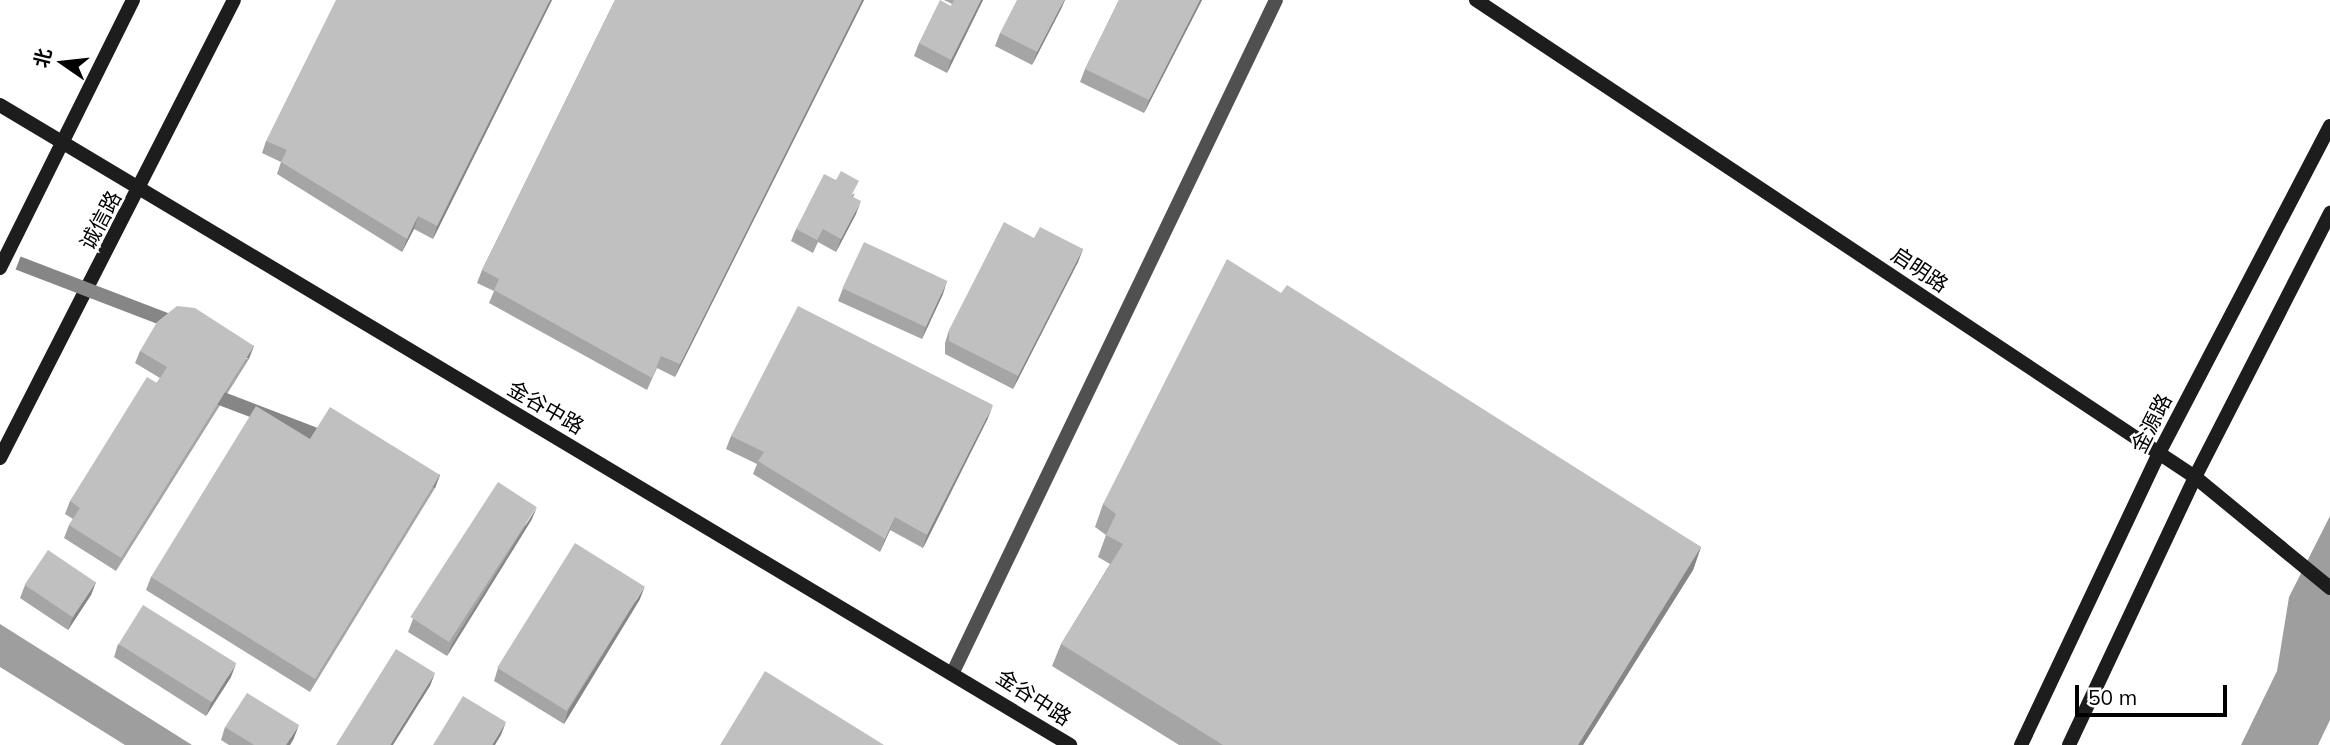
<!DOCTYPE html>
<html>
<head>
<meta charset="utf-8">
<style>
	body { margin:0 }
	#map { position:relative; width:2330px; height:745px; overflow:hidden; background:#fff; font-family:Mulish,"Noto Sans SC",sans-serif }
	div>[style] { position:absolute }
	.water>* { inset:0; background:#9e9e9e }
	.street>* { height:14px; margin:-7px; padding:0 7px; transform-origin:7px; border-radius:7px; background:#505050 }
	.secondary>* { height:14px; margin:-7px; padding:0 7px; transform-origin:7px; border-radius:7px; background:#1d1d1d }
	.wall>* { inset:0; background:#a5a5a5 }
	.shaded-wall>* { inset:0; background:#868686; transform-origin:0 0 }
	.building>* { inset:0; background:#c0c0c0; transform-origin:0 0 }
	span { translate:-50% -50%; white-space:nowrap; text-align:center; line-height:1.15; -webkit-text-stroke:5px #fff; paint-order:stroke }
	.street-label { font-size:21px; color:#000 }
	.north { position:absolute; left:28px; top:28px; width:70px; height:70px; -webkit-text-stroke:5px #fff; paint-order:stroke; rotate:284deg; font-size:19px; font-weight:700; line-height:28px; text-align:center; color:#000 }
	.north::after { content:''; display:block; margin:auto; width:24px; height:32px; background:#000; clip-path:polygon(50% 0,100% 100%,50% 72%,0 100%) }
	.scale { position:absolute; left:2075px; top:685px; width:152px; height:32px; box-sizing:border-box; border:4px solid #000; border-top:0; padding-left:9px; font-size:21px; line-height:24px; white-space:nowrap; color:#000; -webkit-text-stroke:5px #fff; paint-order:stroke }
</style>
</head>
<body>
<div id="map">
	<div class="water">
		<div style="clip-path:polygon(2330px 516px,2330px 720px,2318px 745px,2241px 745px,2277px 671px,2289px 597px)"></div>
		<div style="clip-path:polygon(0 624px,46px 653px,192px 745px,125px 745px,0 667px)"></div>
	</div>
	<div class="street">
		<div style="left:954px;top:670px;width:743px;rotate:-64.33deg"></div>
	</div>
	<div class="secondary">
		<div style="left:1476px;top:0;width:863px;rotate:33.56deg"></div>
		<div style="left:2195px;top:477px;width:175px;rotate:39.4deg"></div>
		<div style="left:0;top:105px;width:1247px;rotate:30.88deg"></div>
		<div style="left:0;top:268px;width:299px;rotate:-63.6deg"></div>
		<div style="left:0;top:458px;width:514px;rotate:-62.94deg"></div>
		<div style="left:2021px;top:745px;width:323px;rotate:-64.7deg"></div>
		<div style="left:2159px;top:453px;width:369px;rotate:-62.4deg"></div>
		<div style="left:2069px;top:745px;width:296px;rotate:-64.8deg"></div>
		<div style="left:2195px;top:477px;width:297px;rotate:-62.9deg"></div>
	</div>
	<div class="wall">
		<div style="clip-path:polygon(552px 0,433px 239px,414px 229px,402px 252px,277px 174px,281px 162px,262px 153px,266px 141px)"></div>
		<div style="clip-path:polygon(615px 0,864px 0,675px 377px,657px 368px,647px 390px,489px 303px,494px 291px,477px 283px,482px 270px)"></div>
		<div style="clip-path:polygon(944px 0,983px 0,947px 73px,914px 56px,919px 43px,951px 6px,952px 4px)"></div>
		<div style="clip-path:polygon(1119px 0,1202px 0,1144px 113px,1080px 82px,1085px 69px)"></div>
		<div style="clip-path:polygon(1062px 7px,1032px 65px,995px 46px,1000px 33px)"></div>
		<div style="clip-path:polygon(855px 193px,853px 197px,856px 214px,836px 252px,818px 242px,813px 253px,791px 241px,796px 229px)"></div>
		<div style="clip-path:polygon(1034px 238px,1083px 249px,1078px 262px,1013px 389px,945px 354px,945px 343px,949px 330px)"></div>
		<div style="clip-path:polygon(843px 288px,943px 294px,922px 339px,838px 301px)"></div>
		<div style="clip-path:polygon(1281px 293px,1701px 547px,1693px 570px,1583px 745px,1179px 745px,1052px 666px,1061px 644px,1110px 564px,1098px 557px,1106px 535px,1095px 527px,1103px 504px)"></div>
		<div style="clip-path:polygon(140px 351px,249px 359px,116px 571px,64px 538px,69px 525px,73px 519px,65px 514px,70px 501px,160px 378px,135px 363px)"></div>
		<div style="clip-path:polygon(988px 418px,923px 548px,890px 530px,880px 552px,753px 474px,757px 464px,726px 449px,731px 436px)"></div>
		<div style="clip-path:polygon(310px 439px,440px 475px,435px 488px,310px 692px,146px 590px,151px 577px)"></div>
		<div style="clip-path:polygon(532px 519px,447px 656px,408px 632px,413px 619px)"></div>
		<div style="clip-path:polygon(96px 582px,91px 595px,68px 630px,20px 598px,25px 585px)"></div>
		<div style="clip-path:polygon(640px 599px,564px 724px,494px 681px,498px 668px)"></div>
		<div style="clip-path:polygon(118px 644px,231px 677px,206px 716px,114px 657px)"></div>
		<div style="clip-path:polygon(225px 727px,294px 738px,290px 745px,229px 745px,221px 740px)"></div>
	</div>
	<div class="shaded-wall">
		<div style="clip-path:polygon(550px 0,552px 0,433px 239px,437px 226px)"></div>
		<div style="clip-path:polygon(862px 0,864px 0,675px 377px,680px 364px)"></div>
		<div style="clip-path:polygon(981px 0,983px 0,947px 73px,951px 60px)"></div>
		<div style="clip-path:polygon(1064px 0,1065px 0,1062px 7px,1032px 65px,1037px 52px)"></div>
		<div style="clip-path:polygon(1200px 0,1202px 0,1144px 113px,1149px 100px)"></div>
		<div style="clip-path:polygon(861px 201px,856px 214px,836px 252px,841px 239px)"></div>
		<div style="clip-path:polygon(418px 216px,414px 229px,402px 252px,407px 239px)"></div>
		<div style="clip-path:polygon(1083px 249px,1078px 262px,1013px 389px,1018px 376px)"></div>
		<div style="clip-path:polygon(947px 281px,943px 294px,922px 339px,926px 327px)"></div>
		<div style="left:254px;top:346px;width:14px;height:250px;rotate:111deg"></div>
		<div style="clip-path:polygon(993px 405px,988px 418px,923px 548px,927px 535px)"></div>
		<div style="left:440px;top:475px;width:14px;height:239px;rotate:111deg"></div>
		<div style="clip-path:polygon(537px 507px,532px 519px,447px 656px,452px 644px)"></div>
		<div style="clip-path:polygon(895px 517px,890px 530px,880px 552px,885px 539px)"></div>
		<div style="clip-path:polygon(1701px 547px,1693px 570px,1583px 745px,1578px 745px)"></div>
		<div style="clip-path:polygon(96px 582px,91px 595px,68px 630px,73px 617px)"></div>
		<div style="clip-path:polygon(645px 586px,640px 599px,564px 724px,568px 711px)"></div>
		<div style="clip-path:polygon(236px 664px,231px 677px,206px 716px,211px 703px)"></div>
		<div style="clip-path:polygon(435px 673px,430px 686px,393px 745px,390px 745px)"></div>
		<div style="clip-path:polygon(506px 722px,501px 735px,495px 745px,492px 745px)"></div>
		<div style="clip-path:polygon(299px 725px,294px 738px,290px 745px,286px 745px)"></div>
	</div>
	<div class="building">
		<div style="clip-path:polygon(336px 0,550px 0,437px 226px,418px 216px,407px 239px,281px 162px,287px 150px,266px 141px)"></div>
		<div style="clip-path:polygon(615px 0,862px 0,680px 364px,661px 356px,652px 378px,494px 290px,499px 279px,482px 270px)"></div>
		<div style="clip-path:polygon(940px 0,951px 6px,954px 0,981px 0,951px 60px,919px 43px)"></div>
		<div style="clip-path:polygon(1017px 0,1064px 0,1037px 52px,1000px 33px)"></div>
		<div style="clip-path:polygon(1119px 0,1200px 0,1149px 100px,1085px 69px)"></div>
		<div style="clip-path:polygon(841px 171px,859px 181px,851px 196px,861px 201px,841px 239px,823px 229px,817px 240px,796px 229px,824px 174px,836px 180px)"></div>
		<div style="clip-path:polygon(1004px 222px,1034px 238px,1040px 227px,1083px 249px,1018px 376px,949px 341px,949px 330px)"></div>
		<div style="left:864px;top:242px;width:92px;height:51px;rotate:25deg"></div>
		<div style="clip-path:polygon(1227px 259px,1281px 293px,1287px 285px,1701px 547px,1578px 745px,1223px 745px,1061px 644px,1123px 544px,1106px 535px,1116px 514px,1103px 504px)"></div>
		<div style="clip-path:polygon(177px 306px,195px 308px,254px 346px,121px 558px,69px 525px,80px 508px,70px 501px,147px 377px,157px 383px,167px 367px,140px 351px,157px 322px)"></div>
		<div style="clip-path:polygon(798px 306px,993px 405px,927px 535px,895px 517px,885px 539px,758px 461px,764px 452px,731px 436px)"></div>
		<div style="clip-path:polygon(256px 406px,310px 439px,330px 407px,440px 475px,315px 679px,151px 577px)"></div>
		<div style="left:498px;top:482px;width:46px;height:161px;rotate:33deg"></div>
		<div style="left:575px;top:543px;width:82px;height:147px;rotate:32deg"></div>
		<div style="left:48px;top:550px;width:58px;height:42px;rotate:34deg"></div>
		<div style="left:143px;top:605px;width:110px;height:46px;rotate:32deg"></div>
		<div style="clip-path:polygon(396px 649px,435px 673px,390px 745px,336px 745px)"></div>
		<div style="clip-path:polygon(765px 671px,884px 745px,720px 745px)"></div>
		<div style="clip-path:polygon(247px 693px,299px 725px,286px 745px,254px 745px,225px 727px)"></div>
		<div style="clip-path:polygon(463px 696px,506px 722px,492px 745px,433px 745px)"></div>
	</div>
	<div class="street-label">
		<span style="left:100px;top:220px;rotate:-62deg">诚信路</span>
		<span style="left:1920px;top:269px;rotate:34deg">启明路</span>
		<span style="left:546px;top:407px;rotate:30deg">金谷中路</span>
		<span style="left:2151px;top:423px;rotate:-63deg">金源路</span>
		<span style="left:1034px;top:697px;rotate:33deg">金谷中路</span>
	</div>
	<div class="north">北</div>
	<div class="scale">50 m</div>
</div>
</body>
</html>
